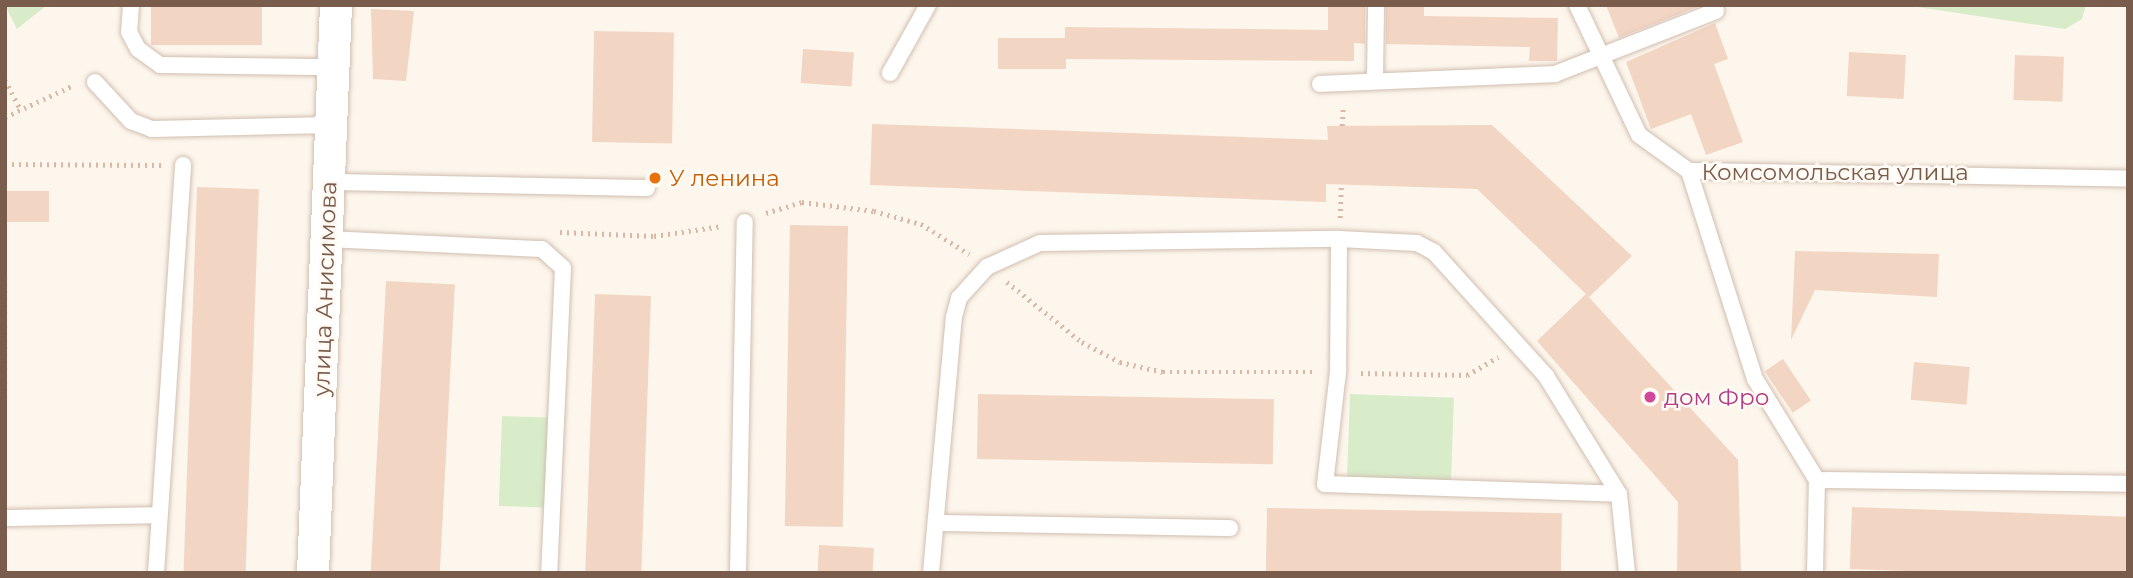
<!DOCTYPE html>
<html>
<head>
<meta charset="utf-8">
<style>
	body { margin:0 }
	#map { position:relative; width:2133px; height:578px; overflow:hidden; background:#fdf6ec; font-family:Montserrat,sans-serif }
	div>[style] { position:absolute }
	.green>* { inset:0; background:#d8ecc9; transform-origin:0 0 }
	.building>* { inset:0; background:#f3d5c3; transform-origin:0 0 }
	.path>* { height:4.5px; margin-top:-2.25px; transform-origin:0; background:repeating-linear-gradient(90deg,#d9b8a5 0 2px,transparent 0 7px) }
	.roads { filter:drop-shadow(0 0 2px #d1beb0) drop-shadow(0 0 2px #d1beb0) }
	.service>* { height:16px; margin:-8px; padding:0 8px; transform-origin:8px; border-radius:8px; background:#fff }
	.minor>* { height:32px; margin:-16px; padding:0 16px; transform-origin:16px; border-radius:16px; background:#fff }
	.dots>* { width:19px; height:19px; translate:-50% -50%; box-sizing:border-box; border:4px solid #fffaf3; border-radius:50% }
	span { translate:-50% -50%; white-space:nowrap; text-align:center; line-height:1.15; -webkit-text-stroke:5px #fffaf3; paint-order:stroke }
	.street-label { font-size:23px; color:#7a5c4d }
	.food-label { font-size:23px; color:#c56008 }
	.left { translate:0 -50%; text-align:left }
	.hotel-label { font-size:23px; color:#b23c85 }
	.frame { position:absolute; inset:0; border:7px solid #7a5c4d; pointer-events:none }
</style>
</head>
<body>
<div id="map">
	<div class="green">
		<div style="clip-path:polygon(5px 5px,47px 5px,17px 29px)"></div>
		<div style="clip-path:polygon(1904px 5px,2086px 5px,2082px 19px,2065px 29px)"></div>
		<div style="left:1350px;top:394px;width:104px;height:84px;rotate:2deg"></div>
		<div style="left:502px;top:416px;width:46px;height:90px;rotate:2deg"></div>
	</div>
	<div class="building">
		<div style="left:151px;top:5px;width:111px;height:40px"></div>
		<div style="clip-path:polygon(1328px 5px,1365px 5px,1365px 44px,1354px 43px,1354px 61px,1066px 59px,1066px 69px,998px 69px,998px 38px,1065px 38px,1065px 27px,1328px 30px)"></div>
		<div style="clip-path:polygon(1386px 5px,1424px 5px,1424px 16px,1558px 18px,1557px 61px,1529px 61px,1530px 47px,1386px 44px)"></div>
		<div style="clip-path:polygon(1606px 5px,1702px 5px,1619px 38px)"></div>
		<div style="clip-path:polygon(371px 9px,414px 11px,406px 81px,373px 79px)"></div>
		<div style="clip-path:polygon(1715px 23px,1728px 59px,1714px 64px,1743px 142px,1706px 155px,1691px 114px,1651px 129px,1626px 62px)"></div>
		<div style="left:594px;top:31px;width:80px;height:111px;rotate:1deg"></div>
		<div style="left:803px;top:49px;width:51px;height:34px;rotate:4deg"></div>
		<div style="left:1849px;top:52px;width:57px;height:44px;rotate:3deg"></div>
		<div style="left:2015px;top:55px;width:49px;height:45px;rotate:2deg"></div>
		<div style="clip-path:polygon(872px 124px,1328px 140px,1327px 126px,1492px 125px,1632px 256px,1589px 297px,1477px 189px,1326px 184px,1326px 202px,870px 185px)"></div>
		<div style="left:197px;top:187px;width:62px;height:386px;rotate:2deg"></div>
		<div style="left:5px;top:191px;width:44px;height:31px"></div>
		<div style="left:790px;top:225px;width:58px;height:301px;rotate:1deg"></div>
		<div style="clip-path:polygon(1795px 251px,1939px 254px,1937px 297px,1815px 290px,1791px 340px)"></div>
		<div style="left:386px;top:281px;width:69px;height:292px;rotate:3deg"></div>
		<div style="left:595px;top:294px;width:56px;height:279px;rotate:2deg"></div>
		<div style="clip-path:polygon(1586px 294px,1738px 460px,1741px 573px,1677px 573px,1678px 502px,1537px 341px)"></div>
		<div style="left:1783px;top:359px;width:50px;height:22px;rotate:56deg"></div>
		<div style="left:1914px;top:362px;width:56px;height:38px;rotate:5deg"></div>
		<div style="left:978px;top:394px;width:296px;height:65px;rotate:1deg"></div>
		<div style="left:1852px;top:507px;width:276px;height:62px;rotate:2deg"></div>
		<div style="left:1267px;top:508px;width:295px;height:65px;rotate:1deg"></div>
		<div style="left:819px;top:545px;width:55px;height:28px;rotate:3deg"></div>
	</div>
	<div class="path">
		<div style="left:5px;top:80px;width:34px;rotate:62deg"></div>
		<div style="left:5px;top:117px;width:76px;rotate:-24.9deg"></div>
		<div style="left:1342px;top:126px;width:21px;rotate:-87deg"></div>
		<div style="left:5px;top:164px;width:156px;rotate:0.4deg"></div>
		<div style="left:766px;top:213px;width:38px;rotate:-17deg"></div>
		<div style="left:802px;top:202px;width:73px;rotate:7.1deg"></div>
		<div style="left:874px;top:211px;width:49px;rotate:15.5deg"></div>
		<div style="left:921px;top:224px;width:57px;rotate:32deg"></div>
		<div style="left:1340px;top:218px;width:34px;rotate:-88deg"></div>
		<div style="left:560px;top:232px;width:94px;rotate:2.4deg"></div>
		<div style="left:654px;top:236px;width:69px;rotate:-8.4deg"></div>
		<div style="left:5px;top:277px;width:121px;rotate:90deg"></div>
		<div style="left:1007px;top:282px;width:96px;rotate:38.7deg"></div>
		<div style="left:1082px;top:342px;width:43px;rotate:27.8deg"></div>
		<div style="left:1120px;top:362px;width:44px;rotate:13.1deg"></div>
		<div style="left:1163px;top:372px;width:154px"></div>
		<div style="left:1361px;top:373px;width:106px;rotate:1.1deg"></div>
		<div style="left:1467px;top:375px;width:36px;rotate:-30deg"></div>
	</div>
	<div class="roads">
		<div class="service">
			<div style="left:131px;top:5px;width:27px;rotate:94deg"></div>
			<div style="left:129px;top:32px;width:19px;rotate:62deg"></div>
			<div style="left:138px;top:49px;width:27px;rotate:36deg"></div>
			<div style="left:160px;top:65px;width:174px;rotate:0.7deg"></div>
			<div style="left:1577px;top:5px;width:144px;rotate:64.5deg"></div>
			<div style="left:1639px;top:135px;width:62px;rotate:35.8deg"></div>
			<div style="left:1689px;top:171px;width:439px;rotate:1deg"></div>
			<div style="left:890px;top:73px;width:78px;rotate:-60.8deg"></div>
			<div style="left:1375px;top:79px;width:74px;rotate:-89.2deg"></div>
			<div style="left:95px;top:82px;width:53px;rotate:47.3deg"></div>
			<div style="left:131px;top:121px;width:22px;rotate:21deg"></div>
			<div style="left:152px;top:129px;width:178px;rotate:-1.3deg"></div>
			<div style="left:1320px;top:84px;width:235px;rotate:-2.4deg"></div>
			<div style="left:1555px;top:74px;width:173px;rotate:-21.4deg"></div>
			<div style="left:1689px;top:171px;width:218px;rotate:72.4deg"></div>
			<div style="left:1755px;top:379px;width:119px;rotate:58.5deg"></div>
			<div style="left:330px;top:182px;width:317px;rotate:1.1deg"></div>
			<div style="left:327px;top:239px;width:215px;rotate:2.7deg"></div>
			<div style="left:542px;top:249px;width:28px;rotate:42deg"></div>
			<div style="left:563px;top:268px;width:305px;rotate:92.6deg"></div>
			<div style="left:1339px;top:239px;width:133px;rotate:90.4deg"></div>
			<div style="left:1338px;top:372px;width:113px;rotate:96.6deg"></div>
			<div style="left:1325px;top:484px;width:294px;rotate:1.9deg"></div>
			<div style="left:5px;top:518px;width:153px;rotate:-1.1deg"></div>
			<div style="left:936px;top:523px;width:294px;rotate:1deg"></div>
			<div style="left:156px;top:573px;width:409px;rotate:-86.2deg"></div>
			<div style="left:738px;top:573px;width:351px;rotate:-88.9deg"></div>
			<div style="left:931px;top:573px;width:257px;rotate:-84.9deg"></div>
			<div style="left:954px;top:317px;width:20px;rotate:-75deg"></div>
			<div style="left:959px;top:298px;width:42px;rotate:-47.9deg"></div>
			<div style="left:987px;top:267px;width:58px;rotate:-24.4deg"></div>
			<div style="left:1040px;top:243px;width:299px;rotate:-0.8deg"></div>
			<div style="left:1339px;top:239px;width:78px;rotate:2.9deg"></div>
			<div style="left:1417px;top:243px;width:19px;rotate:28deg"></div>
			<div style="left:1434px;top:252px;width:167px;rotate:47.9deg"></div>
			<div style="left:1546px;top:376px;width:139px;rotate:58.3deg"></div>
			<div style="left:1619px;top:494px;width:79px;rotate:84.2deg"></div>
			<div style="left:1815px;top:573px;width:93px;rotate:-88.8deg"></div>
			<div style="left:1817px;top:480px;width:311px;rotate:0.7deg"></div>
		</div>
		<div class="minor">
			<div style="left:313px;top:573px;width:568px;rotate:-87.68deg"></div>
		</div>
	</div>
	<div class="dots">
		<div style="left:655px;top:178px;background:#e8710a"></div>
		<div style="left:1650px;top:397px;background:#d1479c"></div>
	</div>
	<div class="street-label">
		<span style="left:1835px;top:172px">Комсомольская улица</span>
		<span style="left:325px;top:289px;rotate:-88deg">улица Анисимова</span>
	</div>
	<div class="food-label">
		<span class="left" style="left:669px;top:178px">У ленина</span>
	</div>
	<div class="hotel-label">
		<span class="left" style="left:1664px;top:397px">дом Фро</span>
	</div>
	<div class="frame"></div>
</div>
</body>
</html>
